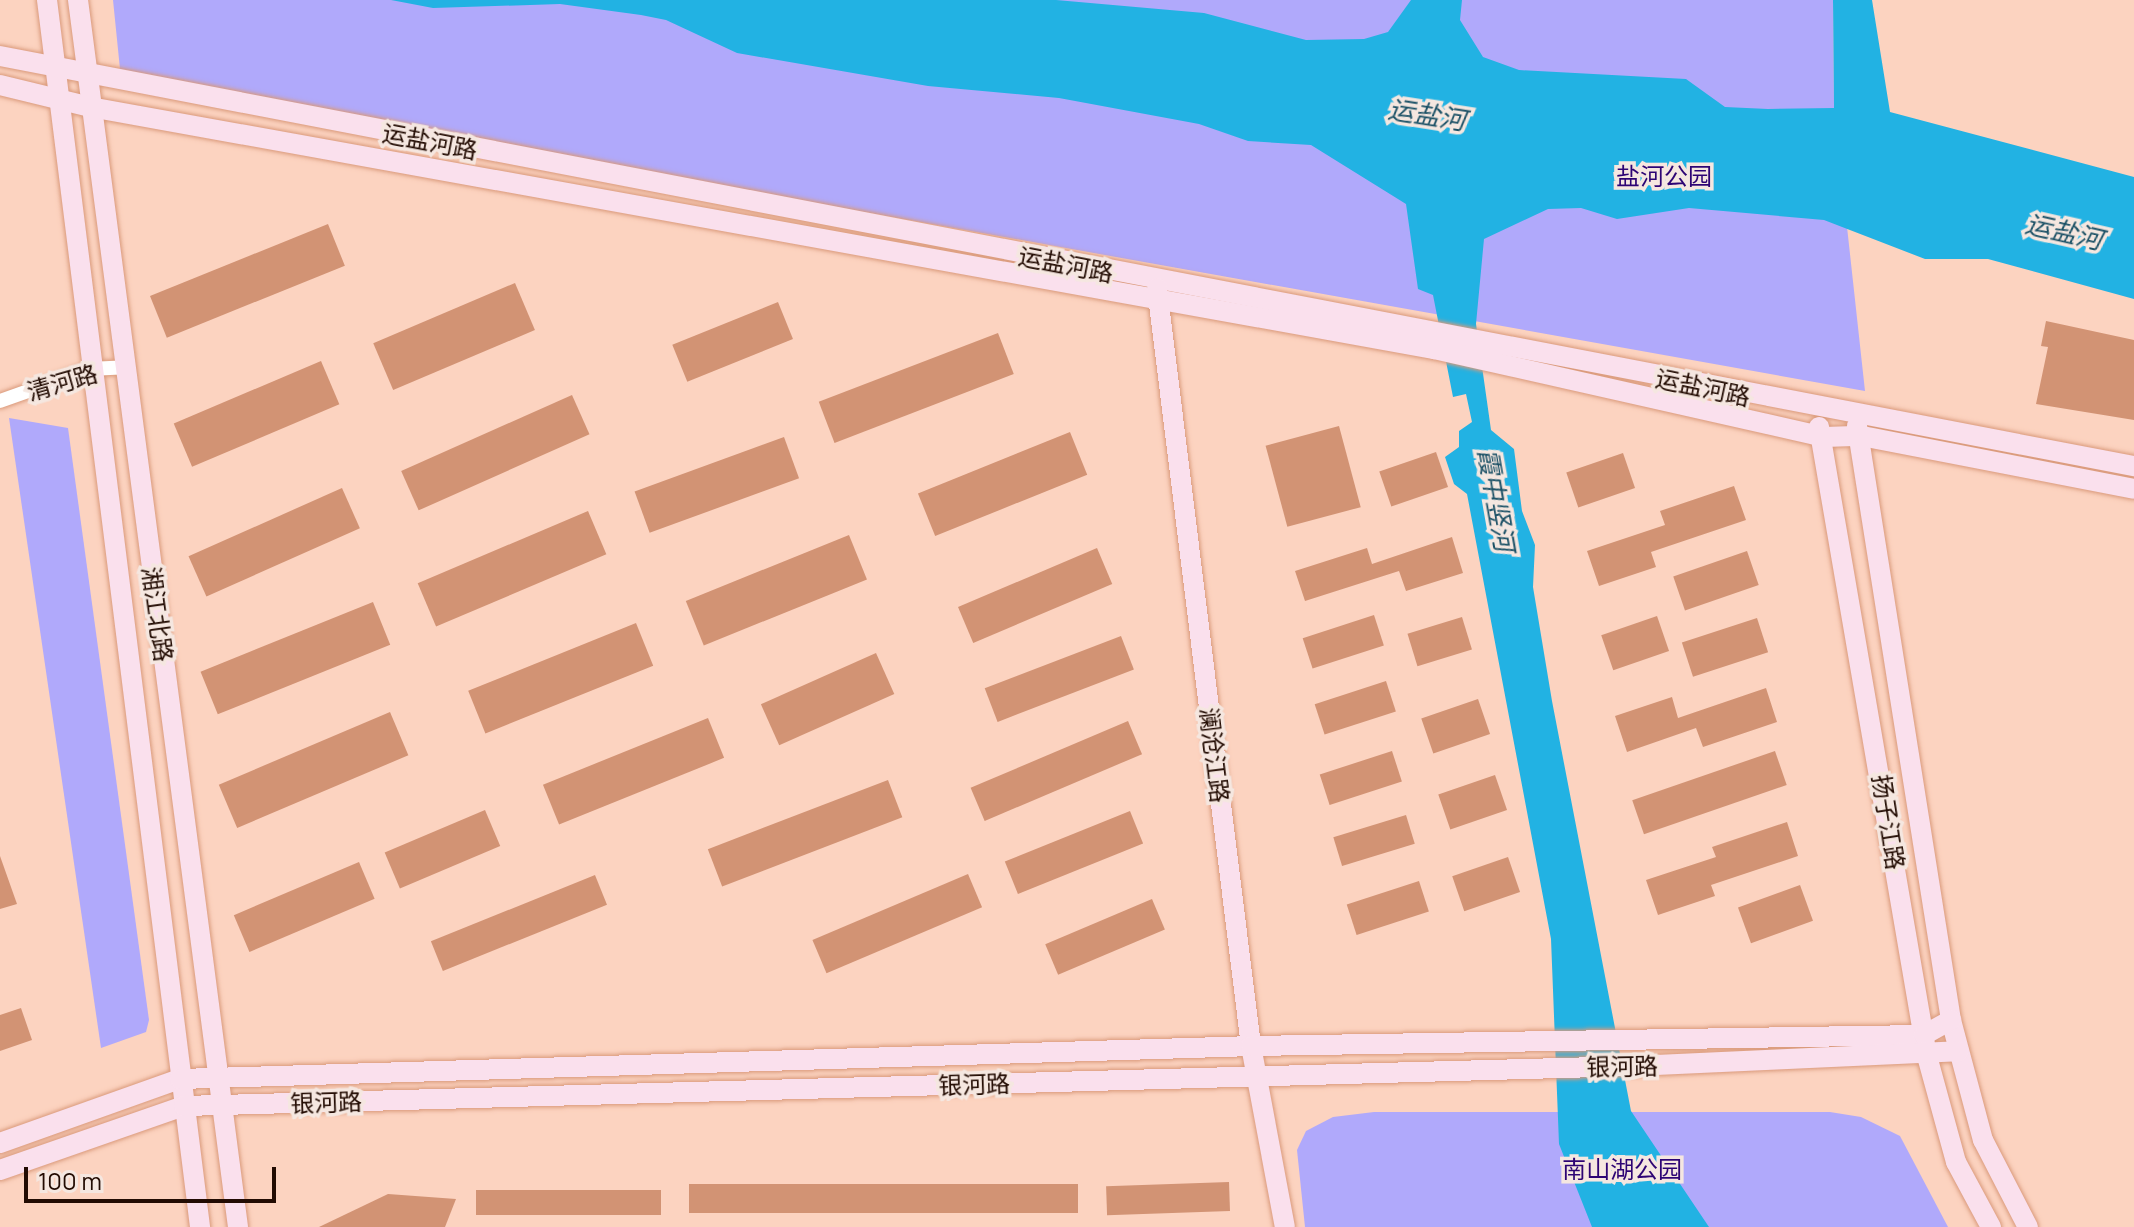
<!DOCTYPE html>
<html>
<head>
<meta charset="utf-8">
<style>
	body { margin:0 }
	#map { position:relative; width:2134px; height:1227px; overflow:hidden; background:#fcd3c0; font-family:Manrope,"Noto Sans SC",sans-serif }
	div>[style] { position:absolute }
	.green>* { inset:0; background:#b0a9fb }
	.water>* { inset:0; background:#22b2e3 }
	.building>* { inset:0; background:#d29374; transform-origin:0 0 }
	.roads { filter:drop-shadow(0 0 2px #da9a7b) drop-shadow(0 0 2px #da9a7b) }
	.street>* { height:14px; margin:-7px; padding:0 7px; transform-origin:7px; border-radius:7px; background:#fff }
	.secondary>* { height:20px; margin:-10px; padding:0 10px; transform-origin:10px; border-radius:10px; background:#fae0ed }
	span { translate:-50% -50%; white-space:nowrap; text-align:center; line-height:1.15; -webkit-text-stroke:7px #f5e7e0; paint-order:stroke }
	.street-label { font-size:24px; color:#220b02 }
	.park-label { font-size:24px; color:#2d0474 }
	.water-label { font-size:26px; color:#1c5166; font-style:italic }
	.scale { position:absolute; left:24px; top:1167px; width:252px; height:36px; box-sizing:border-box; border:4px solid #220b02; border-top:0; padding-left:10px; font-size:24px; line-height:28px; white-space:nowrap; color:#220b02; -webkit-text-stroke:6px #f5e7e0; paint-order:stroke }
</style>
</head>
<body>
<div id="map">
	<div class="green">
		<div style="clip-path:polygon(113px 0,1833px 0,1834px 108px,1865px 391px,121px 79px)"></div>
		<div style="clip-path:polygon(9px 418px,68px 428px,149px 1020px,146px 1032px,101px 1048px)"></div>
		<div style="clip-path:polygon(1374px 1112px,1830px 1112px,1861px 1117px,1900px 1136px,1948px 1227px,1305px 1227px,1297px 1150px,1306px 1131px,1333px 1117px)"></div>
	</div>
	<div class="water">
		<div style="clip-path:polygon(391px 0,1056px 0,1204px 13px,1306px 40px,1364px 39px,1388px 32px,1411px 0,1462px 0,1460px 20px,1483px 57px,1519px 70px,1686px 79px,1725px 107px,1768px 109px,1834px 108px,1833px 0,1872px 0,1890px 112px,2134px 177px,2134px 299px,1988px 259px,1925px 259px,1824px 220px,1689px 208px,1617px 219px,1581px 208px,1548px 209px,1484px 239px,1476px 324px,1491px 430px,1514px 449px,1522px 511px,1535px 545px,1533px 587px,1552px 701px,1631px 1111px,1709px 1227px,1592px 1227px,1559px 1144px,1551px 939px,1467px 494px,1454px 484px,1445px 457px,1459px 447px,1459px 431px,1472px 422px,1466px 394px,1453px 397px,1433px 295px,1418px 289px,1406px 204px,1311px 145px,1248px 141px,1199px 124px,1059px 98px,928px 86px,737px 53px,666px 20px,641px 15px,560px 4px,433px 8px)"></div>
	</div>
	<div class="building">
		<div style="left:328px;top:224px;width:45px;height:192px;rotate:68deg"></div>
		<div style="left:515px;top:283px;width:51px;height:154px;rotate:67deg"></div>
		<div style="left:778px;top:302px;width:40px;height:114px;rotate:68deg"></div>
		<div style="clip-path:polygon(2046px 321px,2134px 340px,2134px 420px,2036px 404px,2048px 347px,2041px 346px)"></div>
		<div style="left:998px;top:333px;width:44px;height:192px;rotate:69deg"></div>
		<div style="left:321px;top:361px;width:47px;height:160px;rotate:67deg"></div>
		<div style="left:572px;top:395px;width:43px;height:187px;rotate:66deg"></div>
		<div style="left:1339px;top:426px;width:84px;height:76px;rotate:75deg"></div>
		<div style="left:1070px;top:432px;width:46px;height:164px;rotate:68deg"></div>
		<div style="left:784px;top:437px;width:44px;height:159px;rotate:70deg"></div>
		<div style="left:1436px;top:452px;width:37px;height:60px;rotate:71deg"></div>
		<div style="left:1623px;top:453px;width:37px;height:60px;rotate:71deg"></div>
		<div style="clip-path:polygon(1734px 486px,1746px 520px,1651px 552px,1656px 567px,1599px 586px,1587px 551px,1665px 525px,1660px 511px)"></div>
		<div style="left:342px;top:488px;width:44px;height:168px;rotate:66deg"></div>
		<div style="left:588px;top:511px;width:47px;height:185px;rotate:67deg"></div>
		<div style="left:849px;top:535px;width:48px;height:176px;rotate:68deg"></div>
		<div style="clip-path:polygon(1452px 537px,1463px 573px,1406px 591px,1399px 571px,1305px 601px,1295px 571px,1367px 548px,1372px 564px)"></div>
		<div style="left:1097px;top:548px;width:39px;height:151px;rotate:67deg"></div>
		<div style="left:1747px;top:551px;width:36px;height:78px;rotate:71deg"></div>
		<div style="left:373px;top:602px;width:46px;height:186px;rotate:68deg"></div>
		<div style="left:1374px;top:615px;width:32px;height:75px;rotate:72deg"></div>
		<div style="left:1657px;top:616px;width:37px;height:59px;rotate:71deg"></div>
		<div style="left:1462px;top:617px;width:34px;height:57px;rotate:73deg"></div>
		<div style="left:1757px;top:618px;width:36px;height:79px;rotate:72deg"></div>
		<div style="left:636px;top:623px;width:46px;height:181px;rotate:68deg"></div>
		<div style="left:1121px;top:636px;width:36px;height:146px;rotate:69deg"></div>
		<div style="left:876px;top:653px;width:45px;height:126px;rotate:66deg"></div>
		<div style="left:1386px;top:681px;width:32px;height:75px;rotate:72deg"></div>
		<div style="clip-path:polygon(1766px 688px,1777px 722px,1703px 747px,1696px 728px,1627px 752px,1615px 716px,1672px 697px,1678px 718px)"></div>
		<div style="left:1478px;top:699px;width:37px;height:60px;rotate:71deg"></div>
		<div style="left:390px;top:712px;width:47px;height:186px;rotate:67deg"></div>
		<div style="left:708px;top:718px;width:43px;height:178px;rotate:68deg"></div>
		<div style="left:1128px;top:721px;width:36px;height:171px;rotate:67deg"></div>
		<div style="left:1392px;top:751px;width:32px;height:76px;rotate:72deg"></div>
		<div style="left:1775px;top:751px;width:36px;height:151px;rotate:71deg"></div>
		<div style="left:1495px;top:775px;width:37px;height:60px;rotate:71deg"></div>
		<div style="left:888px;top:780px;width:40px;height:193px;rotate:69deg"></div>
		<div style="left:485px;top:810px;width:39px;height:109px;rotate:67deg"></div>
		<div style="left:1130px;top:811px;width:35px;height:135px;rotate:68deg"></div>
		<div style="left:1406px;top:815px;width:30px;height:76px;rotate:73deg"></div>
		<div style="clip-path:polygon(1787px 822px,1798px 856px,1711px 885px,1715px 896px,1658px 915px,1646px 880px,1716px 857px,1712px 847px)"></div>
		<div style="clip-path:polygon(0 856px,17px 904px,0 909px)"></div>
		<div style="left:1508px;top:857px;width:37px;height:59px;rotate:71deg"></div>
		<div style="left:359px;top:862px;width:40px;height:136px;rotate:67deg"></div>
		<div style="left:968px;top:874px;width:36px;height:169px;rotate:67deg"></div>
		<div style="left:595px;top:875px;width:32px;height:177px;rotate:68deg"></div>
		<div style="left:1419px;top:881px;width:32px;height:76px;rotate:72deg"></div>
		<div style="left:1800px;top:885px;width:38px;height:66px;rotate:70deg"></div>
		<div style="left:1152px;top:899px;width:33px;height:116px;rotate:67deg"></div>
		<div style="clip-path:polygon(21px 1008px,32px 1040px,0 1051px,0 1015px)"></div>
		<div style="left:1229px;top:1182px;width:29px;height:123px;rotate:88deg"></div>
		<div style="left:1078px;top:1184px;width:29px;height:389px;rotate:90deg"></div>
		<div style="left:661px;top:1190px;width:25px;height:185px;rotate:90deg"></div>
		<div style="clip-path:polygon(388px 1194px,456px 1199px,445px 1227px,319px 1227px)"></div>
	</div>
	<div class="roads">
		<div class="street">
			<div style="left:0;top:401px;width:96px;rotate:-19.6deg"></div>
			<div style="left:90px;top:369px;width:35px;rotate:-3deg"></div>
		</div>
		<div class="secondary">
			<div style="left:47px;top:0;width:1237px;rotate:82.89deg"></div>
			<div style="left:78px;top:0;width:1237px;rotate:82.57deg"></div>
			<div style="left:0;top:56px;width:2173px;rotate:10.88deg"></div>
			<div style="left:0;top:85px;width:93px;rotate:13.7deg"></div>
			<div style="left:90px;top:107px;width:1366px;rotate:10.21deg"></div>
			<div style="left:1434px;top:349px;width:400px;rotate:12.7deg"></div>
			<div style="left:1824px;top:437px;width:38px;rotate:-2deg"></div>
			<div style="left:1862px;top:436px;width:277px;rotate:11deg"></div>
			<div style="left:1157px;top:288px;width:764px;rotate:82.93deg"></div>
			<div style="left:1251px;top:1046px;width:184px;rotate:79.4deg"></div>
			<div style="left:1857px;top:426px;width:601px;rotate:81.01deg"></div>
			<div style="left:1951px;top:1020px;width:124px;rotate:75.1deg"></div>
			<div style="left:1983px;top:1140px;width:98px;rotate:62.7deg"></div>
			<div style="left:1819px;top:427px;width:638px;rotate:80.26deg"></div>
			<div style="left:1927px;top:1056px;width:110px;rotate:74.7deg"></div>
			<div style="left:1956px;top:1162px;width:74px;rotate:61.7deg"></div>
			<div style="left:0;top:1143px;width:191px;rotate:-19.6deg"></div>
			<div style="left:180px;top:1079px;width:1072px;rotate:-1.76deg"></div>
			<div style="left:1251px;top:1046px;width:673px;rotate:-0.94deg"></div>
			<div style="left:1924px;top:1035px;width:31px;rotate:-29deg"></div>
			<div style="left:0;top:1170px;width:195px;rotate:-19.2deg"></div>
			<div style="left:184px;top:1106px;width:1450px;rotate:-1.58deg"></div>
			<div style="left:1633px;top:1066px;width:326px;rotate:-2.6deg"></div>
		</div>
	</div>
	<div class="street-label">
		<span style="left:430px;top:141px;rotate:11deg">运盐河路</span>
		<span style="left:1066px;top:264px;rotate:11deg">运盐河路</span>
		<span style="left:62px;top:382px;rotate:-16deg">清河路</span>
		<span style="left:1703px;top:387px;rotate:12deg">运盐河路</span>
		<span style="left:158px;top:614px;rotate:82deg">湘江北路</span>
		<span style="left:1215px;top:755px;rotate:83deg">澜沧江路</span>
		<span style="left:1889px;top:822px;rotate:81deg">扬子江路</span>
		<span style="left:1622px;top:1066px;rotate:-1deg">银河路</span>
		<span style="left:974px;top:1084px;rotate:-2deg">银河路</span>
		<span style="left:326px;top:1102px;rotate:-2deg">银河路</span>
	</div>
	<div class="park-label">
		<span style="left:1664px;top:176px">盐河公园</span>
		<span style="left:1622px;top:1169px">南山湖公园</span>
	</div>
	<div class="water-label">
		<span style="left:1427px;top:115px;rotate:9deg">运盐河</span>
		<span style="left:2064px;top:232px;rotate:13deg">运盐河</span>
		<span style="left:1496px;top:500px;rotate:80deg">霞中竖河</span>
	</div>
	<div class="scale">100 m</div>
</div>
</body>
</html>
